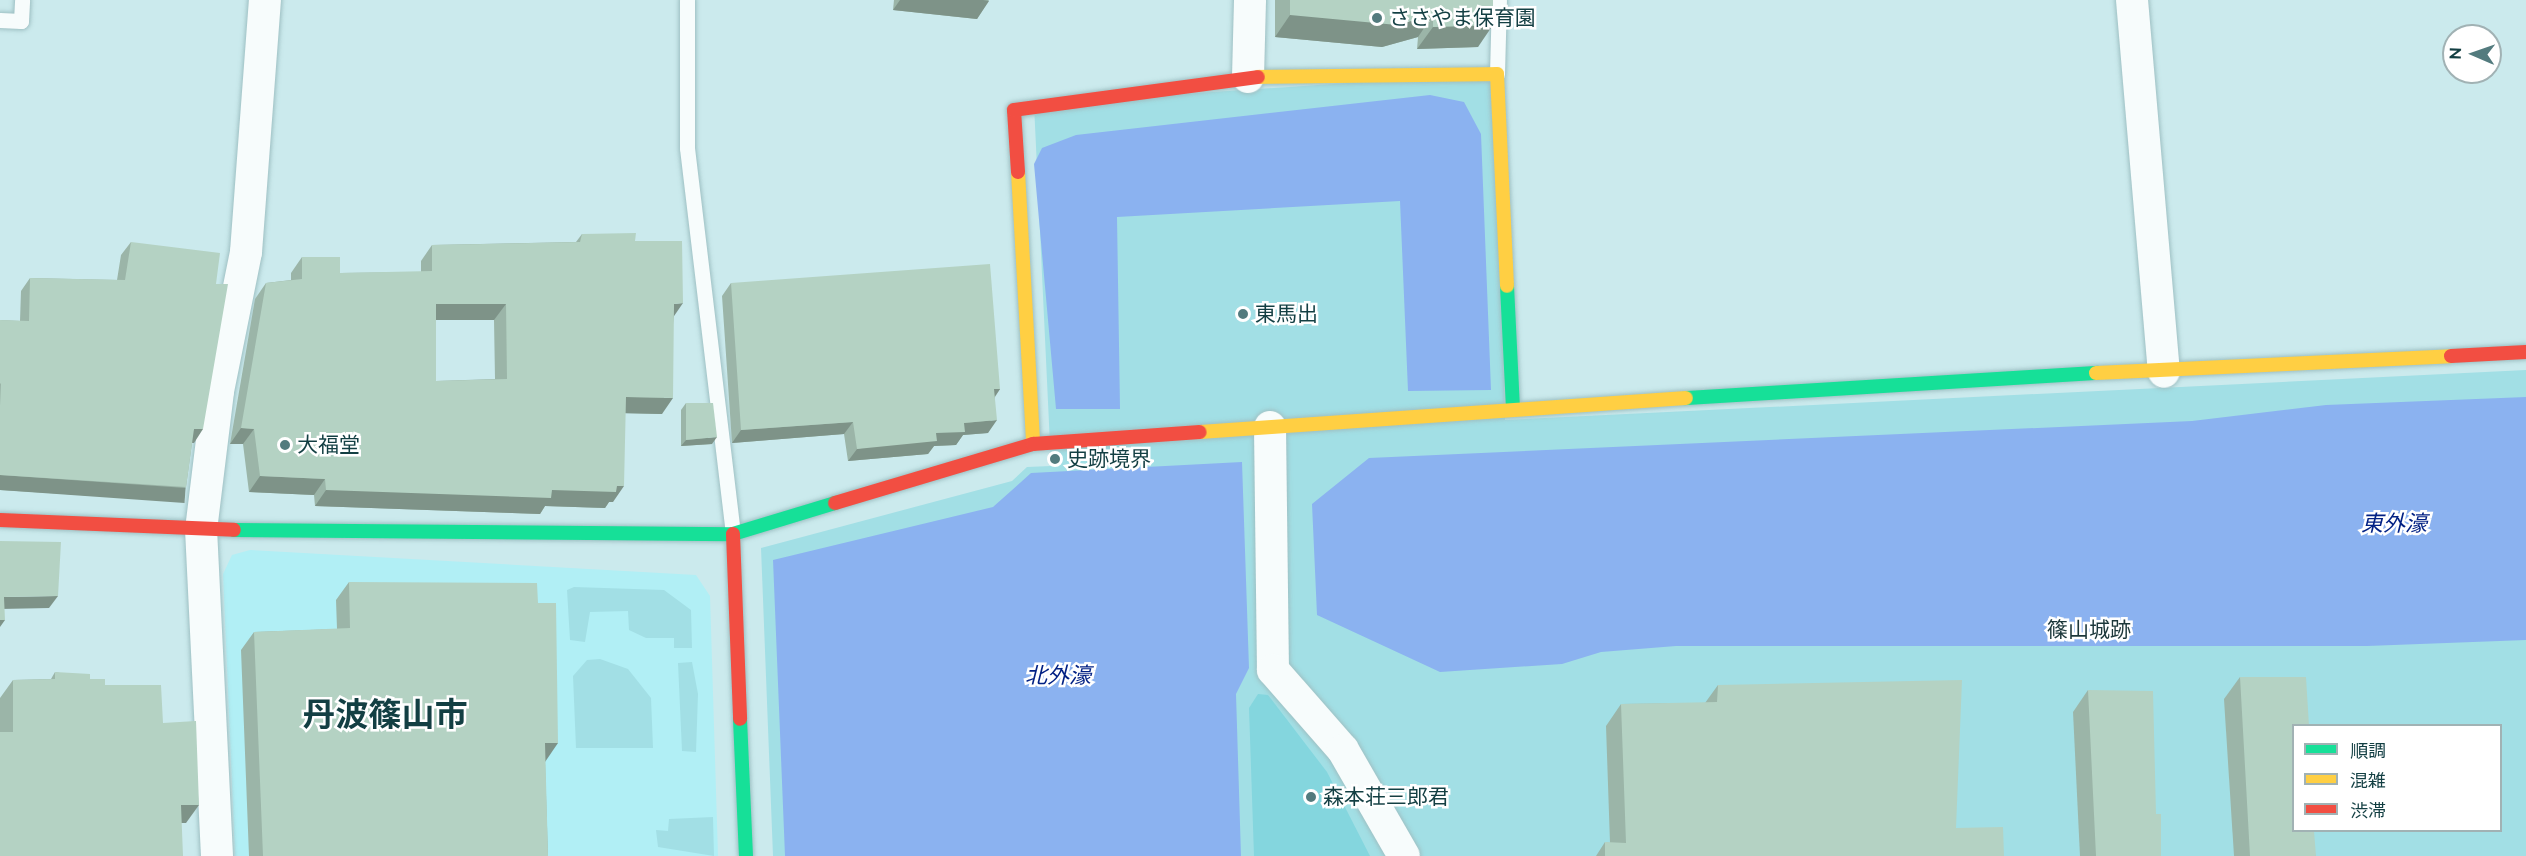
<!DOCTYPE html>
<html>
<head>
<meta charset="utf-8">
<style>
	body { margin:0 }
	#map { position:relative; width:2526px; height:856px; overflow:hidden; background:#cbeaed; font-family:Raleway,"Noto Sans JP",sans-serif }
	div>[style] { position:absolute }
	.built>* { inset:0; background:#b1eff5 }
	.green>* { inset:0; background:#a2dfe5 }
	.forest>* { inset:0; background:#84d6de }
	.water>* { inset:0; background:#8bb2f0 }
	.roads { filter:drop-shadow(0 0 2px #9ec0c3) drop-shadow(0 0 2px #9ec0c3) }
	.lane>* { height:15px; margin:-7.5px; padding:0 7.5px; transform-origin:7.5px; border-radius:7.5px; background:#f7fcfc }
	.street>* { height:32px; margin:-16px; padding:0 16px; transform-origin:16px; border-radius:16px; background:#f7fcfc }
	.fast>* { height:14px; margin:-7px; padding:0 7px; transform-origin:7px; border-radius:7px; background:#16e098 }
	.slow>* { height:14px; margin:-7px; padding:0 7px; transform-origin:7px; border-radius:7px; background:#ffcf43 }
	.jam>* { height:14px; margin:-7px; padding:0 7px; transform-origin:7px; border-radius:7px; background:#f24e42 }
	.wall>* { inset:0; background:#9bb5a8 }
	.shaded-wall>* { inset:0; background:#7e9388; transform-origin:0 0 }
	.building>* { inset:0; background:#b4d2c3 }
	.dots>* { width:16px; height:16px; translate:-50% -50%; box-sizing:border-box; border:3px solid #fff; border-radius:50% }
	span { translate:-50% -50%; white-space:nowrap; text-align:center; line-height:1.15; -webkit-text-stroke:5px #fff; paint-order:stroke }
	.poi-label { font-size:21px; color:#133f43 }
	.left { translate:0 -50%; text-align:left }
	.park-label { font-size:21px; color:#1c373a }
	.water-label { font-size:22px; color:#022184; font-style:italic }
	.town-label { font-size:33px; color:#133f43; font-weight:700 }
	.legend { position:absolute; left:2292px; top:724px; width:210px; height:108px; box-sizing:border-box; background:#fff; border:2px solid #a1b2b4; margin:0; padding:8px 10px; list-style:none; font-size:18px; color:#133f43 }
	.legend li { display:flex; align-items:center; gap:12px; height:30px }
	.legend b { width:30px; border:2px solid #a1b2b4 }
	.north { position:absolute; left:2442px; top:24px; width:60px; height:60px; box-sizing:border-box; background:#fff; border:2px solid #a1b2b4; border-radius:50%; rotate:272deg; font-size:16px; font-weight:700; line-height:24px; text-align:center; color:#133f43 }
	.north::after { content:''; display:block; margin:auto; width:21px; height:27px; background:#537b7e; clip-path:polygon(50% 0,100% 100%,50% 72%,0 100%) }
</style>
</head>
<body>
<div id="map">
	<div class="built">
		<div style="clip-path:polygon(250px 550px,696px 575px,710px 596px,718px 856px,235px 856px,223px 574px,232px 555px)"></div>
	</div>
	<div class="green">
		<div style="clip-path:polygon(evenodd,1496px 73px,1505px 420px,2526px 370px,2526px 856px,773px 856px,761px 548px,1012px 481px,1027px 467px,1051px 466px,1034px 104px,1496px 73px,2294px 726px,2500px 726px,2500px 830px,2294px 830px,2294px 726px)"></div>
		<div style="clip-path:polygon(574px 587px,664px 590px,691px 610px,692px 648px,674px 648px,674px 638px,646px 638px,629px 630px,628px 611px,590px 612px,585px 642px,570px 640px,567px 590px)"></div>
		<div style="clip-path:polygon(600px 659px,628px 669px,651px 698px,653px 748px,576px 748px,573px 676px,587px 660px)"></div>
		<div style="clip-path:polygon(692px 662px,698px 694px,696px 752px,682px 751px,678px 663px)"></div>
		<div style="clip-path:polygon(713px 817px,714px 856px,658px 847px,656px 830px,668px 831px,669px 819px)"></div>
	</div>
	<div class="forest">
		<div style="clip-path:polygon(1258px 694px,1268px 695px,1327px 772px,1370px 856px,1254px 856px,1249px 708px)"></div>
	</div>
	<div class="water">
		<div style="clip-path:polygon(1430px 95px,1464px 102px,1481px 134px,1491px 390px,1408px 391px,1400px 201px,1117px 217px,1120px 409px,1056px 409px,1034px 164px,1042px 148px,1076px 135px)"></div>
		<div style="clip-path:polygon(2526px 397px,2526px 640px,2367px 646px,1676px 646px,1601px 652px,1562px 664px,1440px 672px,1317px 615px,1312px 504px,1369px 458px,2192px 421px,2326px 405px)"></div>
		<div style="clip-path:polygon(1242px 462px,1249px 668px,1236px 694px,1241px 856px,785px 856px,773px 560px,993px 507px,1031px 473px)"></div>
	</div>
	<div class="roads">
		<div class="lane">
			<div style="left:687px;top:0;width:148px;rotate:90deg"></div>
			<div style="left:687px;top:148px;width:389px;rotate:83.2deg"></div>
			<div style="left:0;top:20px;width:21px;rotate:3deg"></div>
			<div style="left:21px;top:21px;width:21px;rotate:-87deg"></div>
			<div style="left:1497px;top:74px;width:74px;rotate:-88.5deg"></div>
		</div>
		<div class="street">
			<div style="left:2132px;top:0;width:373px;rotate:85.1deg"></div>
			<div style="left:1248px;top:77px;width:77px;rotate:-88.5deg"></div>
			<div style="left:1270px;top:427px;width:243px;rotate:89.3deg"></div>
			<div style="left:1273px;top:670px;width:106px;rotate:48.8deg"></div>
			<div style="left:1343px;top:750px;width:122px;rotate:60.1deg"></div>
			<div style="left:217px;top:856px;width:326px;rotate:-92.8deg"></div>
			<div style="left:201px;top:530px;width:140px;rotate:-83deg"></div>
			<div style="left:218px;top:391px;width:142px;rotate:-78.6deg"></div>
			<div style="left:246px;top:252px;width:253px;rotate:-85.7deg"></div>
		</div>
		<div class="fast">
			<div style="left:1507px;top:286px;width:123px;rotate:87.2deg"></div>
			<div style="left:1686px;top:398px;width:411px;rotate:-3.5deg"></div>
			<div style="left:234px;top:530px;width:499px;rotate:0.5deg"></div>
			<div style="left:733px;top:534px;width:107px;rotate:-16.9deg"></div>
			<div style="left:740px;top:719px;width:137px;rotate:87.5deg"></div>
		</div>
		<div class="slow">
			<div style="left:1258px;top:77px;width:239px;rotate:-0.7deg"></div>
			<div style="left:1497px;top:74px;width:212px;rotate:87.3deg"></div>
			<div style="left:1018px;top:172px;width:272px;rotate:86.8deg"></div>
			<div style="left:2096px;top:373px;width:355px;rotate:-2.7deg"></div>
			<div style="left:1200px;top:432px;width:487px;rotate:-4deg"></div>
		</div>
		<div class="jam">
			<div style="left:1018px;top:172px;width:62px;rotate:-93.7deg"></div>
			<div style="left:1014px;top:110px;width:246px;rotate:-7.7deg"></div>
			<div style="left:2451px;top:356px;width:75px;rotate:-3.1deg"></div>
			<div style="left:835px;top:503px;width:207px;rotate:-16.6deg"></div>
			<div style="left:1033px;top:444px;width:167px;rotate:-4.1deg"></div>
			<div style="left:0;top:520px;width:234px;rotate:2.4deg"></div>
			<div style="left:733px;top:534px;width:185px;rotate:87.8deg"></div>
		</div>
	</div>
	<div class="wall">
		<div style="clip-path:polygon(894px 0,989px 0,977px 19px,893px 10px)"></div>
		<div style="clip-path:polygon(1275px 0,1493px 0,1478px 47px,1417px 49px,1418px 37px,1382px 47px,1275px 37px)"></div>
		<div style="clip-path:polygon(evenodd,582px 234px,635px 241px,674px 316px,662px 414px,625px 413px,613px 502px,609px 502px,605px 508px,545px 506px,540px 514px,315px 506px,314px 495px,249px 492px,243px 444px,230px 444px,255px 299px,266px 283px,291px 280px,291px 273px,302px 257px,340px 273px,421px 272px,421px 261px,432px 245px,576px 242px,582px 234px,436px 320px,494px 320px,495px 379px,436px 381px,436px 320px)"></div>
		<div style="clip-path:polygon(131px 242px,194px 443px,192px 443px,186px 487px,177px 501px,0 490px,0 320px,20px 321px,21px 291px,30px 278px,117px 280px,121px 255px)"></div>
		<div style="clip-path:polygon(731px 283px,1000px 389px,995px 397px,988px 433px,963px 435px,956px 445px,934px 446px,928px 454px,848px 461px,844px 434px,732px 443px,722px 296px)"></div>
		<div style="clip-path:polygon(686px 403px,712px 444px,681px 446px,681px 410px)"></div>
		<div style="clip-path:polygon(349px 582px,545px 762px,548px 856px,249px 856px,241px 650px,254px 632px,337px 629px,336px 600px)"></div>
		<div style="clip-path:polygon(55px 672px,90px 679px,105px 685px,163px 723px,186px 823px,182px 823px,0 856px,0 698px,13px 680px,51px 679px)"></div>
		<div style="clip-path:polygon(2240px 677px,2316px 856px,2234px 856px,2224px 699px)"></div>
		<div style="clip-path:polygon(1718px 685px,1956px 828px,2004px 856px,1596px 856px,1605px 842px,1610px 843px,1606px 726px,1621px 704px,1705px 703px)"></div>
		<div style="clip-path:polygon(2088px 690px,2156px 814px,2161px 856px,2080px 856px,2073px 712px)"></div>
	</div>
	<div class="shaded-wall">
		<div style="clip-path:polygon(900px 0,983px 0,989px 1px,977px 19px,893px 10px)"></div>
		<div style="clip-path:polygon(1290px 15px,1433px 15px,1418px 37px,1382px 47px,1275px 37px)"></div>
		<div style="clip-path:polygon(1493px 25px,1478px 47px,1417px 49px,1433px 27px)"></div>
		<div style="clip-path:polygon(683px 303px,672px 319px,674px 304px)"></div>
		<div style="clip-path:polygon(436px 304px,506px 304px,494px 320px,425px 320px)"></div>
		<div style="clip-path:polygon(994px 389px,1000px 389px,991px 402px)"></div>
		<div style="clip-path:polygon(626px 397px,673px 398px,662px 414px,614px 413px)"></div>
		<div style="clip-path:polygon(997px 420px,988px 433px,963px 435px,956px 445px,934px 446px,928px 454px,848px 461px,857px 449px,936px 433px,964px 423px)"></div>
		<div style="clip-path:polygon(853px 422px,844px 434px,732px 443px,741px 430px)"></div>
		<div style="clip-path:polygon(241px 428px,254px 429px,243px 444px,230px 444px)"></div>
		<div style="clip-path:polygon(194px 429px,203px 429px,194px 443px,185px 442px)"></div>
		<div style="clip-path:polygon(717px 437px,712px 444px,681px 446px,686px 440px)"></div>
		<div style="left:0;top:475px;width:186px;height:15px;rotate:4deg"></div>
		<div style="clip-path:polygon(260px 476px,325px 479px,314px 495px,249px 492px)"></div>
		<div style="clip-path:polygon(617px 486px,624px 486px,613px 502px,609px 502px,605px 508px,545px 506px,540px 514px,315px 506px,326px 490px,552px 490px)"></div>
		<div style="clip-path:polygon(58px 596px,49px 608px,0 609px,4px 597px)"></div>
		<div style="clip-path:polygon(0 620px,5px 620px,0 627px)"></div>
		<div style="clip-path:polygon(545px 743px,558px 743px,545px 762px)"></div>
		<div style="clip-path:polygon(181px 805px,199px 805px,186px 823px,168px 823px)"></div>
	</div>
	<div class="building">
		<div style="clip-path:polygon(1290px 0,1493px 0,1493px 25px,1433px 27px,1433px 15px,1397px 25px,1290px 15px)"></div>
		<div style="clip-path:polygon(evenodd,636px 233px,635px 241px,682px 241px,683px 303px,674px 304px,673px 398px,626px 397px,624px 486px,617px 486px,616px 492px,552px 490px,551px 498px,326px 490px,325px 479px,260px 476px,254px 429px,241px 428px,266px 283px,302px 279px,302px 257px,340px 257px,340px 273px,432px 271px,432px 245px,580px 242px,582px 234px,636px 233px,436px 304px,506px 304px,507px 379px,436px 381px,436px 304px)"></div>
		<div style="clip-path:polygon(131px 242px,220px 253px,216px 284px,228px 284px,203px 429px,194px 429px,186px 487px,0 475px,0 406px,1px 384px,0 383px,0 320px,29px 321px,30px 278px,125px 280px)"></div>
		<div style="clip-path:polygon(990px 264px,1000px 389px,994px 389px,997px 420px,964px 423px,965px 432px,936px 433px,937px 441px,857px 449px,853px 422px,741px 430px,731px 283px)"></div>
		<div style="clip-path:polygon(686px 403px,713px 403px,717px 437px,686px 440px)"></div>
		<div style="clip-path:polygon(0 541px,61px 542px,58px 596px,4px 597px,5px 620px,0 620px)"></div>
		<div style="clip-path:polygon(349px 582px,537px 583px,538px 603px,556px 603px,558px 743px,545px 743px,548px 856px,263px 856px,254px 632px,350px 628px)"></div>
		<div style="clip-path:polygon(55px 672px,90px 674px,90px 679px,105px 679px,105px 685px,161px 685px,163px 723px,196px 721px,199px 805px,181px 805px,183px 856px,0 856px,0 732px,13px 732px,13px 680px,55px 679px)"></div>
		<div style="clip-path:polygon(2240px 677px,2306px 677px,2309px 726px,2294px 726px,2294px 831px,2314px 831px,2316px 856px,2250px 856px)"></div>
		<div style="clip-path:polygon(1962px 680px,1956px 828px,2003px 827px,2004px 856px,1605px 856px,1605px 842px,1626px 843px,1621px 704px,1717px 702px,1718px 685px)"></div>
		<div style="clip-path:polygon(2088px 690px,2153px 691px,2156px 814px,2161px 814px,2161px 856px,2096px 856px)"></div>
	</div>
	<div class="dots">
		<div style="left:1377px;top:18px;background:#537b7e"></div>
		<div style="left:1243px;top:314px;background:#537b7e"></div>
		<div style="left:285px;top:445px;background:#537b7e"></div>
		<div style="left:1055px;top:459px;background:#537b7e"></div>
		<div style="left:1311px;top:797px;background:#537b7e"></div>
	</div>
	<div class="poi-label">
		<span class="left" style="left:1389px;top:18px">ささやま保育園</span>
		<span class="left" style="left:1255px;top:314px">東馬出</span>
		<span class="left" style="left:297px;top:445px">大福堂</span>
		<span class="left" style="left:1067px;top:459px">史跡境界</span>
		<span class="left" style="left:1323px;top:797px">森本荘三郎君</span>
	</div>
	<div class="park-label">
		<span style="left:2089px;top:630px">篠山城跡</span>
	</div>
	<div class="water-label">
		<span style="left:2394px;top:524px">東外濠</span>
		<span style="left:1058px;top:676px">北外濠</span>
	</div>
	<div class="town-label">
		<span style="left:385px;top:715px">丹波篠山市</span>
	</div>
	<ul class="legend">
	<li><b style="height:8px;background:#16e098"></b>順調</li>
	<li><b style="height:8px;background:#ffcf43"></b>混雑</li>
	<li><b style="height:8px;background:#f24e42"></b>渋滞</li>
	</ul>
	<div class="north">N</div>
</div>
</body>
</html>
